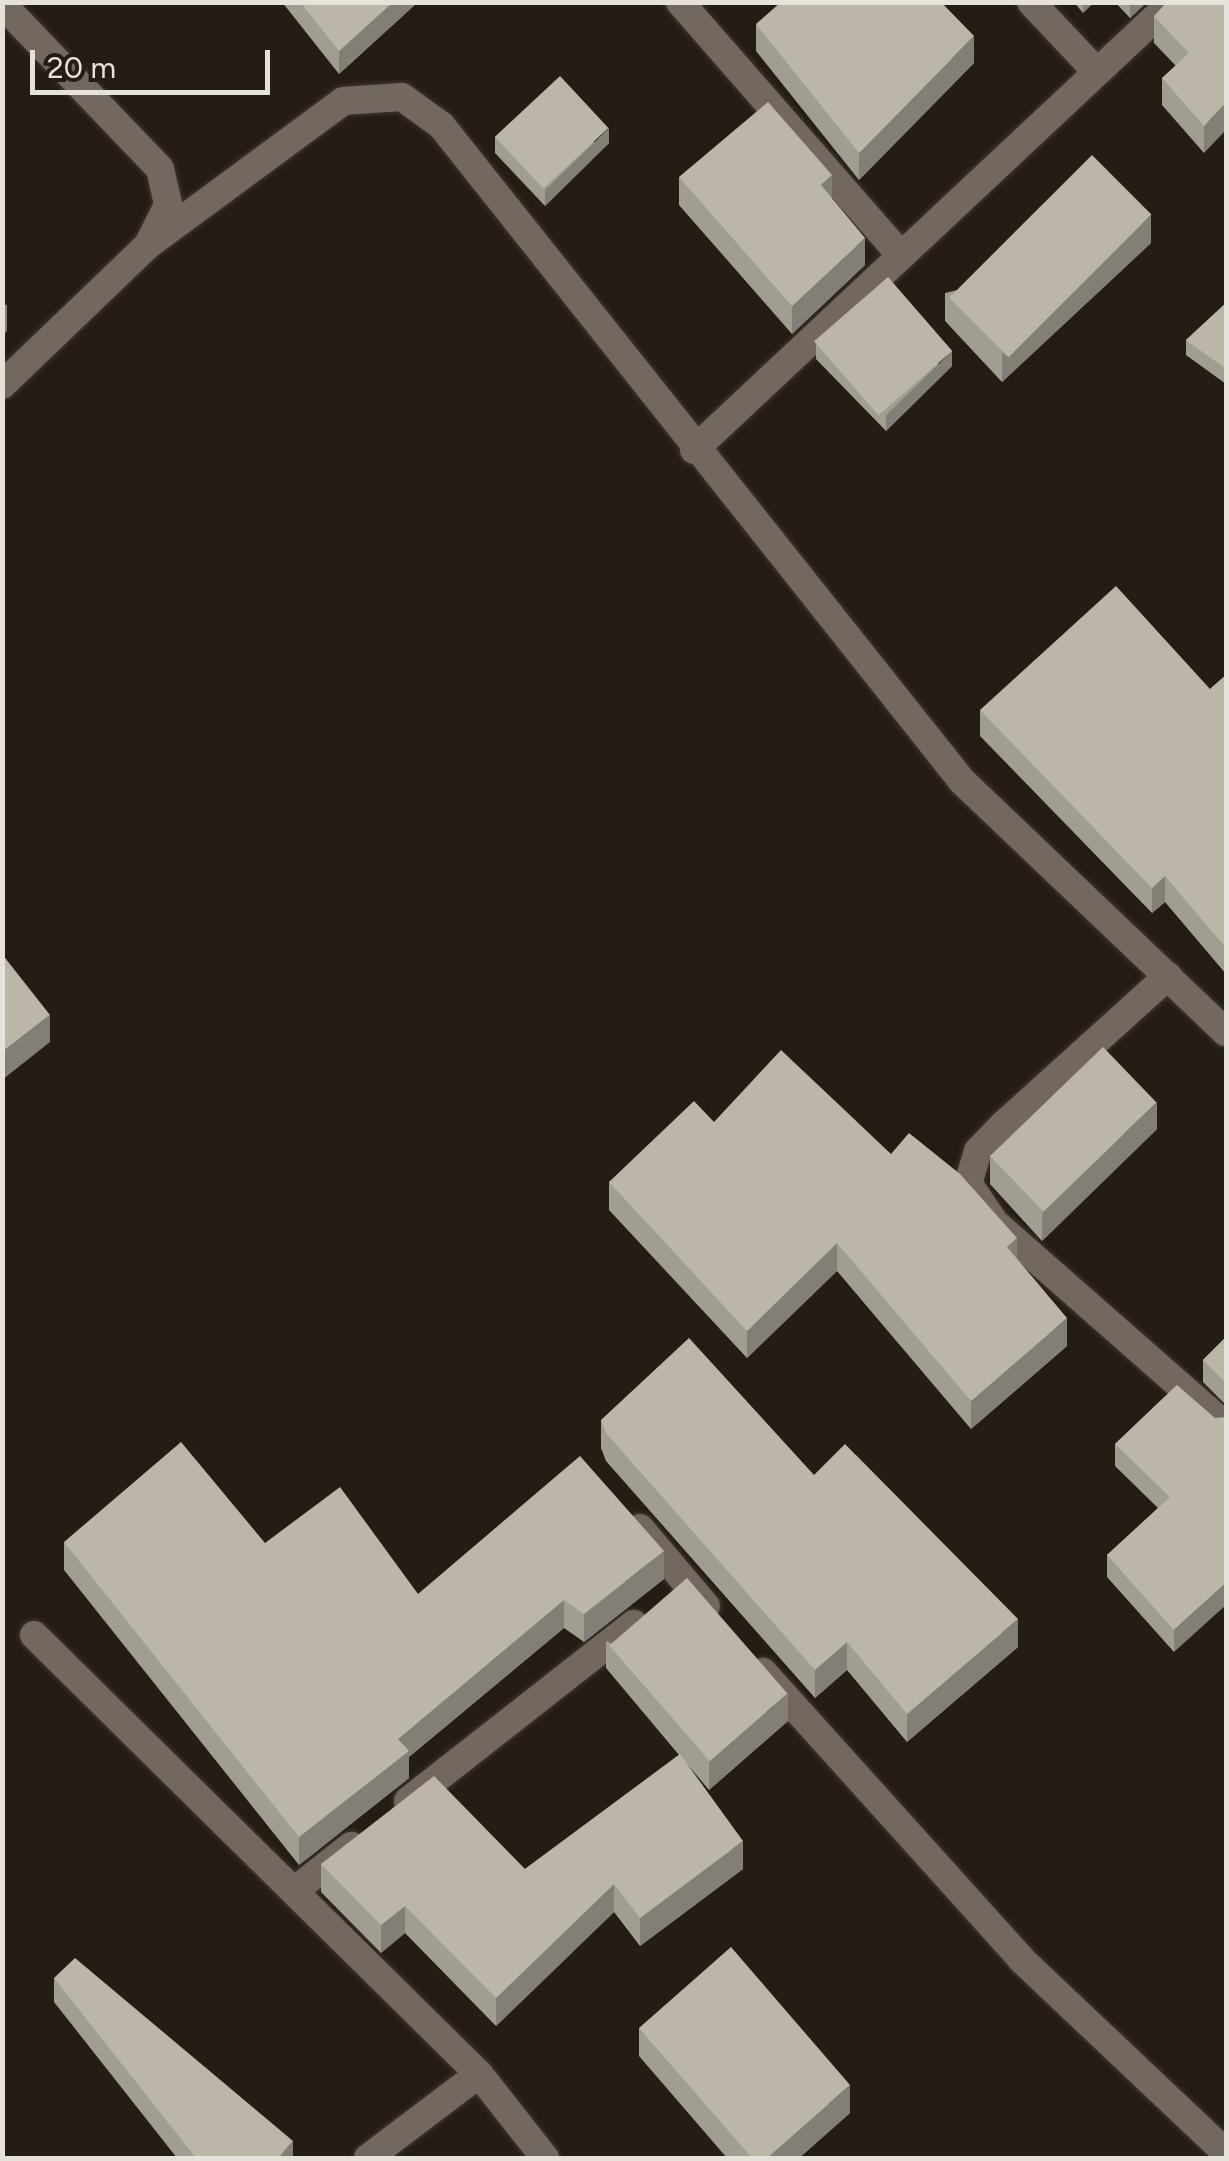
<!DOCTYPE html>
<html>
<head>
<meta charset="utf-8">
<style>
	body { margin:0 }
	#map { position:relative; width:1229px; height:2161px; overflow:hidden; background:#251d15; font-family:Figtree,sans-serif }
	div>[style] { position:absolute }
	.roads { filter:drop-shadow(0 0 2px #3e3733) drop-shadow(0 0 2px #3e3733) }
	.minor>* { height:28px; margin:-14px; padding:0 14px; transform-origin:14px; border-radius:14px; background:#72685f }
	.wall>* { inset:0; background:#a29d91 }
	.shaded-wall>* { inset:0; background:#847f76 }
	.building>* { inset:0; background:#bcb6a9; transform-origin:0 0 }
	span { translate:-50% -50%; white-space:nowrap; text-align:center; line-height:1.15; -webkit-text-stroke:10px #251d15; paint-order:stroke }
	.frame { position:absolute; inset:0; border:5px solid #e7e1dc; pointer-events:none }
	.scale { position:absolute; left:30px; top:50px; width:240px; height:45px; box-sizing:border-box; border:5px solid #e7e1dc; border-top:0; padding-left:12px; font-size:30px; line-height:35px; white-space:nowrap; color:#e7e1dc; -webkit-text-stroke:8px #251d15; paint-order:stroke }
</style>
</head>
<body>
<div id="map">
	<div class="roads">
		<div class="minor">
			<div style="left:680px;top:2px;width:336px;rotate:48.9deg"></div>
			<div style="left:1031px;top:2px;width:96px;rotate:46.7deg"></div>
			<div style="left:2px;top:4px;width:228px;rotate:46.2deg"></div>
			<div style="left:160px;top:169px;width:37px;rotate:77deg"></div>
			<div style="left:168px;top:205px;width:45px;rotate:116.6deg"></div>
			<div style="left:148px;top:245px;width:202px;rotate:136.2deg"></div>
			<div style="left:148px;top:245px;width:242px;rotate:-36.4deg"></div>
			<div style="left:343px;top:101px;width:59px;rotate:-3.9deg"></div>
			<div style="left:402px;top:97px;width:48px;rotate:35.7deg"></div>
			<div style="left:441px;top:125px;width:838px;rotate:51.54deg"></div>
			<div style="left:962px;top:781px;width:364px;rotate:43.6deg"></div>
			<div style="left:694px;top:450px;width:655px;rotate:-43.14deg"></div>
			<div style="left:1168px;top:976px;width:221px;rotate:137.9deg"></div>
			<div style="left:1004px;top:1124px;width:37px;rotate:134deg"></div>
			<div style="left:978px;top:1151px;width:34px;rotate:107deg"></div>
			<div style="left:968px;top:1183px;width:48px;rotate:56deg"></div>
			<div style="left:995px;top:1223px;width:308px;rotate:41.3deg"></div>
			<div style="left:640px;top:1528px;width:102px;rotate:49.8deg"></div>
			<div style="left:34px;top:1635px;width:625px;rotate:44.61deg"></div>
			<div style="left:479px;top:2074px;width:107px;rotate:51.8deg"></div>
			<div style="left:763px;top:1672px;width:387px;rotate:48deg"></div>
			<div style="left:1022px;top:1960px;width:281px;rotate:43.4deg"></div>
			<div style="left:408px;top:1801px;width:287px;rotate:-38.1deg"></div>
			<div style="left:294px;top:1891px;width:73px;rotate:-38.3deg"></div>
			<div style="left:368px;top:2158px;width:139px;rotate:-37.1deg"></div>
		</div>
	</div>
	<div class="wall">
		<div style="clip-path:polygon(282px 2px,418px 2px,339px 74px)"></div>
		<div style="clip-path:polygon(1074px 2px,1094px 2px,1083px 13px)"></div>
		<div style="clip-path:polygon(1115px 2px,1147px 2px,1130px 18px)"></div>
		<div style="clip-path:polygon(1226px 2px,1204px 153px,1162px 105px,1162px 78px,1176px 66px,1154px 43px,1154px 16px)"></div>
		<div style="clip-path:polygon(756px 24px,974px 63px,859px 180px,756px 51px)"></div>
		<div style="clip-path:polygon(495px 137px,609px 143px,545px 206px,495px 153px)"></div>
		<div style="clip-path:polygon(679px 177px,832px 199px,865px 265px,792px 334px,679px 205px)"></div>
		<div style="clip-path:polygon(1151px 243px,1002px 382px,945px 321px,945px 293px)"></div>
		<div style="clip-path:polygon(1226px 303px,1226px 384px,1186px 355px,1186px 340px)"></div>
		<div style="clip-path:polygon(816px 344px,952px 366px,886px 431px,816px 359px)"></div>
		<div style="clip-path:polygon(1226px 675px,1226px 974px,1165px 902px,1152px 913px,980px 736px,980px 710px,1210px 689px)"></div>
		<div style="clip-path:polygon(714px 1122px,891px 1154px,1017px 1259px,1067px 1346px,971px 1429px,837px 1271px,747px 1358px,609px 1210px,609px 1182px)"></div>
		<div style="clip-path:polygon(1157px 1129px,1042px 1241px,990px 1184px,990px 1156px)"></div>
		<div style="clip-path:polygon(1226px 1337px,1226px 1405px,1203px 1382px,1203px 1360px)"></div>
		<div style="clip-path:polygon(1177px 1385px,1174px 1652px,1107px 1577px,1107px 1555px,1158px 1508px,1115px 1466px,1115px 1444px)"></div>
		<div style="clip-path:polygon(601px 1420px,814px 1475px,1018px 1647px,907px 1742px,847px 1670px,815px 1698px,606px 1461px,601px 1448px)"></div>
		<div style="clip-path:polygon(64px 1542px,265px 1543px,418px 1594px,664px 1579px,584px 1642px,564px 1628px,409px 1757px,409px 1778px,299px 1865px,64px 1570px)"></div>
		<div style="clip-path:polygon(606px 1641px,788px 1721px,709px 1790px,688px 1765px,743px 1869px,640px 1946px,614px 1912px,496px 2026px,405px 1933px,381px 1953px,321px 1892px,321px 1864px,525px 1869px,679px 1755px,606px 1668px)"></div>
		<div style="clip-path:polygon(54px 1978px,293px 2158px,177px 2158px,54px 2002px)"></div>
		<div style="clip-path:polygon(639px 2028px,850px 2113px,799px 2158px,727px 2158px,639px 2056px)"></div>
	</div>
	<div class="shaded-wall">
		<div style="clip-path:polygon(393px 2px,418px 2px,339px 74px,339px 51px)"></div>
		<div style="clip-path:polygon(1083px 2px,1094px 2px,1083px 13px)"></div>
		<div style="clip-path:polygon(1130px 2px,1147px 2px,1130px 18px)"></div>
		<div style="clip-path:polygon(974px 36px,974px 63px,859px 180px,859px 153px)"></div>
		<div style="clip-path:polygon(1226px 103px,1226px 130px,1204px 153px,1204px 126px)"></div>
		<div style="clip-path:polygon(609px 128px,609px 143px,545px 206px,545px 190px)"></div>
		<div style="clip-path:polygon(832px 175px,832px 203px,821px 185px)"></div>
		<div style="clip-path:polygon(1151px 215px,1151px 243px,1002px 382px,1002px 354px)"></div>
		<div style="clip-path:polygon(865px 238px,865px 265px,792px 334px,792px 306px)"></div>
		<div style="clip-path:polygon(7px 304px,7px 331px,2px 336px,2px 308px)"></div>
		<div style="clip-path:polygon(952px 351px,952px 366px,886px 431px,886px 415px)"></div>
		<div style="clip-path:polygon(1165px 876px,1165px 902px,1152px 913px,1152px 888px)"></div>
		<div style="clip-path:polygon(50px 1015px,50px 1042px,2px 1080px,2px 1052px)"></div>
		<div style="clip-path:polygon(1157px 1102px,1157px 1129px,1042px 1241px,1042px 1213px)"></div>
		<div style="clip-path:polygon(1017px 1238px,1017px 1265px,1007px 1247px)"></div>
		<div style="clip-path:polygon(837px 1243px,837px 1271px,747px 1358px,747px 1331px)"></div>
		<div style="clip-path:polygon(1067px 1318px,1067px 1346px,971px 1429px,971px 1401px)"></div>
		<div style="clip-path:polygon(664px 1551px,664px 1579px,584px 1642px,584px 1614px)"></div>
		<div style="clip-path:polygon(1226px 1583px,1226px 1605px,1174px 1652px,1174px 1630px)"></div>
		<div style="clip-path:polygon(564px 1600px,564px 1628px,409px 1757px,409px 1778px,299px 1865px,299px 1837px,398px 1739px)"></div>
		<div style="clip-path:polygon(1018px 1619px,1018px 1647px,907px 1742px,907px 1714px)"></div>
		<div style="clip-path:polygon(847px 1642px,847px 1670px,815px 1698px,815px 1670px)"></div>
		<div style="clip-path:polygon(788px 1693px,788px 1721px,709px 1790px,709px 1762px)"></div>
		<div style="clip-path:polygon(743px 1841px,743px 1869px,640px 1946px,640px 1918px)"></div>
		<div style="clip-path:polygon(614px 1884px,614px 1912px,496px 2026px,496px 1998px)"></div>
		<div style="clip-path:polygon(405px 1906px,405px 1933px,381px 1953px,381px 1925px)"></div>
		<div style="clip-path:polygon(850px 2085px,850px 2113px,799px 2158px,767px 2158px)"></div>
		<div style="clip-path:polygon(293px 2141px,293px 2158px,278px 2158px)"></div>
	</div>
	<div class="building">
		<div style="clip-path:polygon(300px 2px,393px 2px,339px 51px)"></div>
		<div style="clip-path:polygon(781px 2px,941px 2px,974px 36px,859px 153px,756px 24px)"></div>
		<div style="clip-path:polygon(1167px 2px,1226px 2px,1226px 103px,1204px 126px,1162px 78px,1189px 53px,1154px 16px)"></div>
		<div style="left:560px;top:76px;width:71px;height:89px;rotate:47deg"></div>
		<div style="clip-path:polygon(768px 102px,832px 175px,821px 185px,865px 238px,792px 306px,679px 177px)"></div>
		<div style="left:1092px;top:155px;width:84px;height:202px;rotate:45deg"></div>
		<div style="left:888px;top:277px;width:98px;height:98px;rotate:49deg"></div>
		<div style="clip-path:polygon(1226px 303px,1226px 369px,1186px 340px)"></div>
		<div style="clip-path:polygon(1116px 586px,1210px 689px,1226px 675px,1226px 948px,1165px 876px,1152px 888px,980px 710px)"></div>
		<div style="clip-path:polygon(2px 954px,50px 1015px,2px 1052px)"></div>
		<div style="left:1103px;top:1047px;width:77px;height:157px;rotate:46deg"></div>
		<div style="clip-path:polygon(781px 1050px,891px 1154px,909px 1133px,960px 1174px,1017px 1238px,1007px 1247px,1067px 1318px,971px 1401px,837px 1243px,747px 1331px,609px 1182px,694px 1101px,714px 1122px)"></div>
		<div style="clip-path:polygon(1226px 1337px,1226px 1383px,1203px 1360px)"></div>
		<div style="clip-path:polygon(689px 1338px,814px 1475px,845px 1444px,1018px 1619px,907px 1714px,847px 1642px,815px 1670px,606px 1433px,601px 1420px)"></div>
		<div style="clip-path:polygon(1177px 1385px,1215px 1418px,1226px 1417px,1226px 1583px,1174px 1630px,1107px 1555px,1170px 1497px,1115px 1444px)"></div>
		<div style="clip-path:polygon(181px 1442px,265px 1543px,340px 1487px,418px 1594px,580px 1456px,664px 1551px,584px 1614px,564px 1600px,398px 1739px,409px 1751px,299px 1837px,64px 1542px)"></div>
		<div style="left:687px;top:1578px;width:153px;height:103px;rotate:49deg"></div>
		<div style="clip-path:polygon(680px 1754px,743px 1841px,640px 1918px,614px 1884px,496px 1998px,405px 1906px,381px 1925px,321px 1864px,434px 1776px,525px 1869px)"></div>
		<div style="clip-path:polygon(731px 1947px,850px 2085px,767px 2158px,752px 2158px,639px 2028px)"></div>
		<div style="clip-path:polygon(75px 1958px,293px 2141px,278px 2158px,196px 2158px,54px 1978px)"></div>
	</div>
	<div class="frame"></div>
	<div class="scale">20 m</div>
</div>
</body>
</html>
